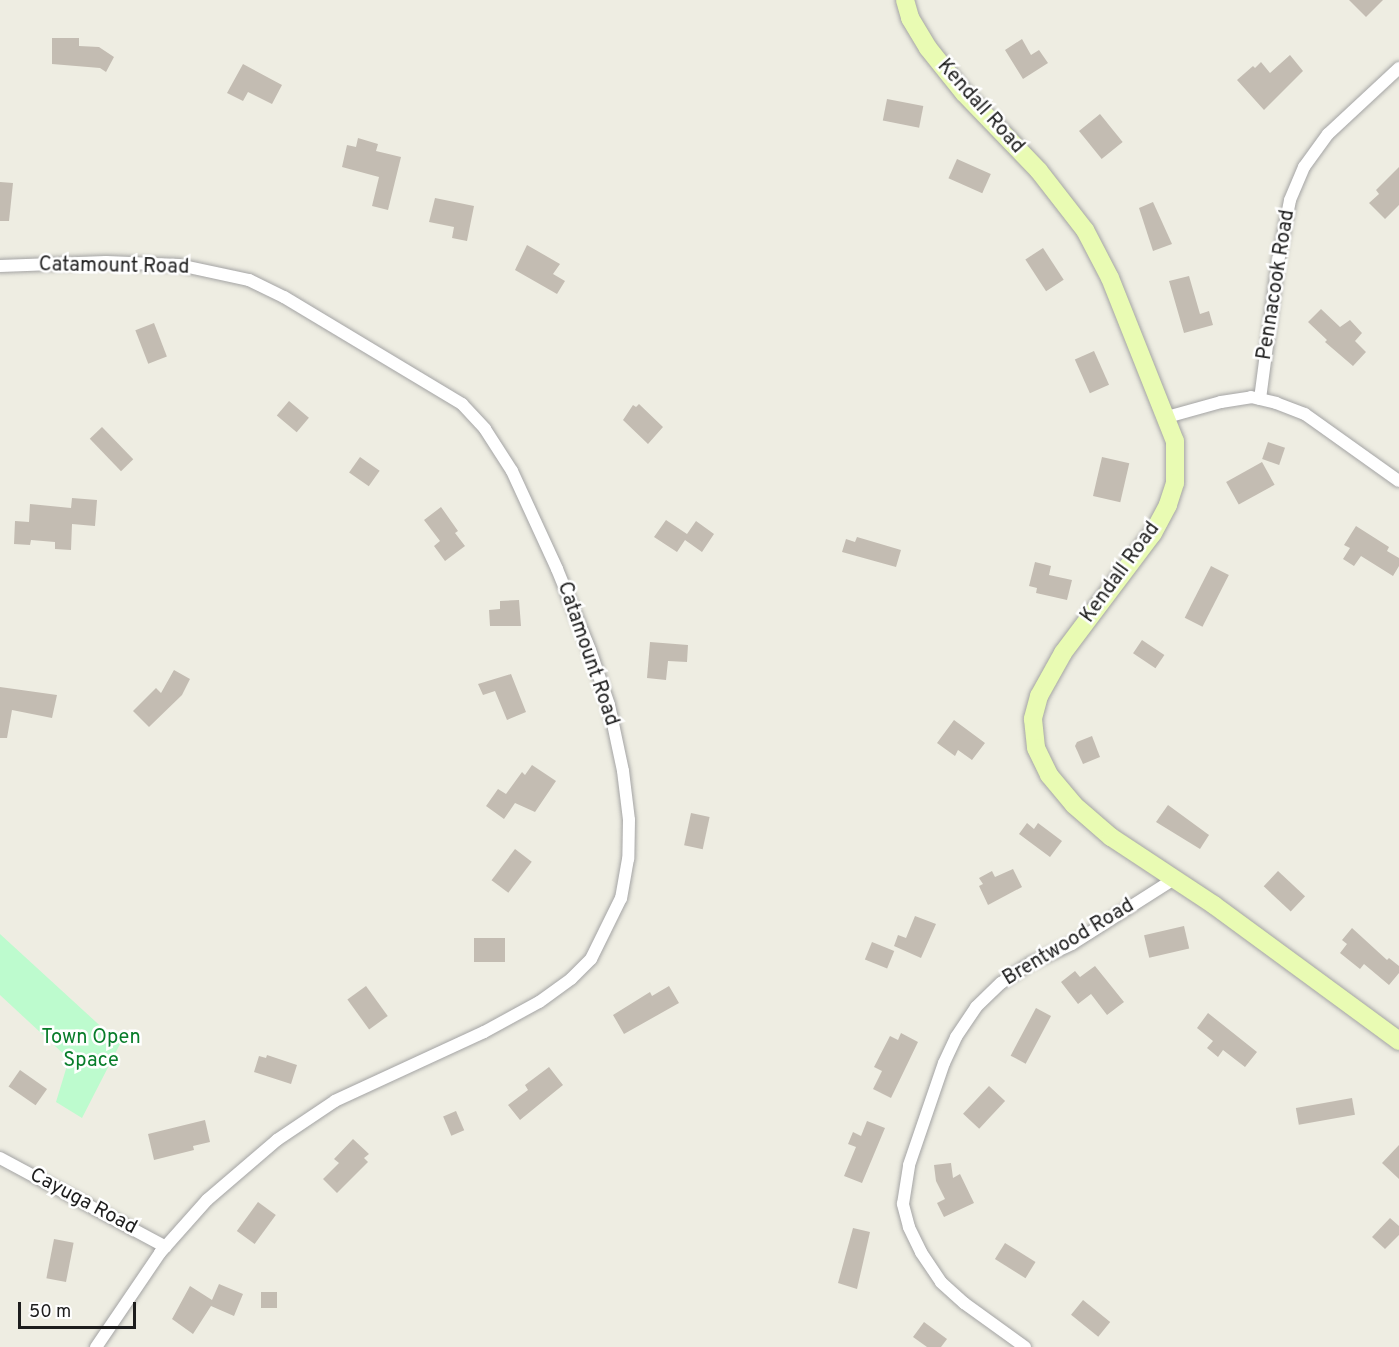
<!DOCTYPE html>
<html>
<head>
<meta charset="utf-8">
<style>
	body { margin:0 }
	#map { position:relative; width:1399px; height:1347px; overflow:hidden; background:#eeede2; font-family:Overpass,sans-serif }
	div>[style] { position:absolute }
	.park>* { inset:0; background:#bdfbce }
	.building>* { inset:0; background:#c3bcb2; transform-origin:0 0 }
	.roads { filter:drop-shadow(0 0 2px #a4a4a4) drop-shadow(0 0 2px #a4a4a4) }
	.street>* { height:12px; margin:-6px; padding:0 6px; transform-origin:6px; border-radius:6px; background:#fff }
	.secondary>* { height:18px; margin:-9px; padding:0 9px; transform-origin:9px; border-radius:9px; background:#e9fbb3 }
	span { translate:-50% -50%; white-space:nowrap; text-align:center; line-height:1.15; -webkit-text-stroke:5px #fff; paint-order:stroke }
	.street-label { font-size:20px; color:#1d1d1d }
	.park-label { font-size:20px; color:#087d2a }
	.scale { position:absolute; left:18px; top:1302px; width:118px; height:27px; box-sizing:border-box; border:3px solid #1d1d1d; border-top:0; padding-left:8px; font-size:18px; line-height:21px; white-space:nowrap; color:#1d1d1d; -webkit-text-stroke:4px #fff; paint-order:stroke }
</style>
</head>
<body>
<div id="map">
	<div class="park">
		<div style="clip-path:polygon(0 934px,120px 1044px,82px 1118px,56px 1102px,69px 1059px,0 995px)"></div>
	</div>
	<div class="building">
		<div style="clip-path:polygon(1349px 0,1383px 0,1366px 17px)"></div>
		<div style="clip-path:polygon(52px 38px,79px 38px,79px 46px,99px 47px,114px 57px,106px 72px,100px 68px,52px 64px)"></div>
		<div style="clip-path:polygon(1022px 39px,1031px 55px,1039px 50px,1048px 63px,1023px 79px,1005px 50px)"></div>
		<div style="clip-path:polygon(1290px 55px,1303px 71px,1264px 110px,1237px 80px,1253px 66px,1255px 68px,1261px 62px,1270px 73px)"></div>
		<div style="clip-path:polygon(243px 64px,282px 85px,272px 104px,248px 92px,243px 101px,227px 93px)"></div>
		<div style="left:887px;top:99px;width:37px;height:22px;rotate:11deg"></div>
		<div style="left:1100px;top:114px;width:36px;height:27px;rotate:51deg"></div>
		<div style="clip-path:polygon(358px 138px,378px 144px,376px 151px,401px 157px,388px 210px,372px 206px,379px 177px,342px 167px,347px 145px,356px 147px)"></div>
		<div style="left:957px;top:159px;width:37px;height:21px;rotate:24deg"></div>
		<div style="clip-path:polygon(1399px 167px,1399px 205px,1385px 219px,1369px 203px,1379px 194px,1376px 190px)"></div>
		<div style="clip-path:polygon(0 182px,13px 183px,9px 221px,0 221px)"></div>
		<div style="clip-path:polygon(435px 198px,474px 206px,467px 241px,452px 238px,454px 227px,429px 222px)"></div>
		<div style="clip-path:polygon(1153px 202px,1172px 244px,1153px 251px,1139px 208px)"></div>
		<div style="clip-path:polygon(527px 245px,560px 264px,553px 274px,565px 281px,557px 294px,515px 270px)"></div>
		<div style="left:1043px;top:248px;width:38px;height:21px;rotate:57deg"></div>
		<div style="clip-path:polygon(1189px 276px,1200px 314px,1209px 311px,1213px 325px,1184px 333px,1169px 281px)"></div>
		<div style="clip-path:polygon(1321px 309px,1340px 327px,1350px 320px,1362px 333px,1355px 341px,1366px 352px,1353px 366px,1325px 342px,1327px 340px,1308px 322px)"></div>
		<div style="left:154px;top:323px;width:36px;height:20px;rotate:69deg"></div>
		<div style="left:1094px;top:351px;width:37px;height:21px;rotate:66deg"></div>
		<div style="left:289px;top:401px;width:26px;height:19px;rotate:40deg"></div>
		<div style="clip-path:polygon(639px 404px,663px 427px,648px 444px,623px 420px,633px 405px,636px 407px)"></div>
		<div style="left:102px;top:427px;width:45px;height:17px;rotate:46deg"></div>
		<div style="left:1268px;top:442px;width:18px;height:18px;rotate:19deg"></div>
		<div style="left:360px;top:457px;width:24px;height:19px;rotate:35deg"></div>
		<div style="left:1102px;top:457px;width:28px;height:40px;rotate:13deg"></div>
		<div style="left:1262px;top:462px;width:26px;height:41px;rotate:61deg"></div>
		<div style="clip-path:polygon(72px 498px,97px 500px,95px 526px,72px 524px,71px 550px,55px 549px,55px 542px,31px 540px,30px 545px,14px 544px,15px 521px,29px 522px,30px 504px,71px 508px)"></div>
		<div style="clip-path:polygon(441px 507px,458px 531px,455px 533px,465px 546px,445px 561px,434px 546px,440px 541px,424px 520px)"></div>
		<div style="clip-path:polygon(666px 520px,687px 534px,696px 521px,714px 534px,702px 552px,685px 540px,677px 552px,654px 537px)"></div>
		<div style="clip-path:polygon(1356px 526px,1389px 547px,1387px 551px,1399px 558px,1399px 566px,1393px 576px,1361px 556px,1354px 566px,1343px 559px,1350px 548px,1344px 545px)"></div>
		<div style="clip-path:polygon(857px 537px,901px 550px,896px 567px,842px 552px,846px 539px,855px 542px)"></div>
		<div style="clip-path:polygon(1035px 562px,1051px 566px,1049px 575px,1072px 580px,1067px 600px,1036px 593px,1037px 588px,1029px 586px)"></div>
		<div style="left:1211px;top:566px;width:20px;height:58px;rotate:27deg"></div>
		<div style="clip-path:polygon(519px 600px,521px 626px,490px 626px,489px 610px,500px 609px,500px 601px)"></div>
		<div style="left:1142px;top:640px;width:27px;height:16px;rotate:34deg"></div>
		<div style="clip-path:polygon(650px 642px,688px 645px,687px 662px,668px 661px,666px 680px,647px 678px)"></div>
		<div style="clip-path:polygon(174px 670px,190px 679px,182px 695px,149px 727px,133px 711px,156px 688px,161px 693px)"></div>
		<div style="clip-path:polygon(511px 674px,526px 712px,507px 720px,495px 691px,483px 695px,478px 684px)"></div>
		<div style="clip-path:polygon(0 687px,57px 695px,52px 718px,12px 710px,7px 738px,0 738px)"></div>
		<div style="clip-path:polygon(954px 720px,985px 743px,972px 760px,958px 750px,955px 756px,937px 743px)"></div>
		<div style="clip-path:polygon(1092px 736px,1100px 757px,1083px 764px,1075px 746px,1077px 742px)"></div>
		<div style="clip-path:polygon(532px 765px,556px 781px,535px 812px,515px 803px,504px 819px,486px 806px,498px 789px,506px 794px,522px 772px,525px 775px)"></div>
		<div style="clip-path:polygon(1168px 805px,1209px 835px,1200px 849px,1156px 822px)"></div>
		<div style="left:691px;top:813px;width:19px;height:33px;rotate:12deg"></div>
		<div style="clip-path:polygon(1027px 823px,1034px 829px,1038px 823px,1062px 841px,1050px 857px,1019px 834px)"></div>
		<div style="left:515px;top:849px;width:21px;height:39px;rotate:37deg"></div>
		<div style="clip-path:polygon(1013px 869px,1022px 887px,988px 905px,979px 886px,983px 884px,979px 878px,992px 871px,995px 877px)"></div>
		<div style="left:1278px;top:871px;width:37px;height:21px;rotate:43deg"></div>
		<div style="clip-path:polygon(915px 916px,936px 924px,921px 958px,894px 946px,898px 935px,906px 938px)"></div>
		<div style="left:1184px;top:926px;width:23px;height:41px;rotate:77deg"></div>
		<div style="clip-path:polygon(1352px 928px,1387px 960px,1389px 958px,1399px 966px,1399px 973px,1389px 985px,1364px 964px,1360px 969px,1340px 953px,1347px 944px,1342px 940px)"></div>
		<div style="left:474px;top:938px;width:31px;height:24px"></div>
		<div style="left:872px;top:942px;width:24px;height:19px;rotate:22deg"></div>
		<div style="clip-path:polygon(1095px 966px,1124px 1002px,1107px 1015px,1091px 994px,1078px 1004px,1061px 982px,1075px 971px,1080px 977px)"></div>
		<div style="left:366px;top:986px;width:37px;height:23px;rotate:54deg"></div>
		<div style="clip-path:polygon(669px 986px,679px 1003px,624px 1034px,613px 1015px,650px 992px,652px 996px)"></div>
		<div style="left:1036px;top:1008px;width:17px;height:54px;rotate:28deg"></div>
		<div style="clip-path:polygon(1208px 1013px,1257px 1052px,1245px 1067px,1223px 1050px,1218px 1057px,1207px 1048px,1213px 1041px,1197px 1028px)"></div>
		<div style="clip-path:polygon(901px 1033px,918px 1042px,891px 1098px,873px 1089px,882px 1071px,874px 1067px,890px 1036px,898px 1040px)"></div>
		<div style="clip-path:polygon(267px 1055px,297px 1065px,291px 1084px,254px 1072px,259px 1056px,266px 1058px)"></div>
		<div style="clip-path:polygon(549px 1067px,563px 1085px,520px 1120px,508px 1105px,528px 1090px,525px 1085px)"></div>
		<div style="left:20px;top:1070px;width:33px;height:20px;rotate:35deg"></div>
		<div style="left:989px;top:1086px;width:22px;height:38px;rotate:43deg"></div>
		<div style="left:1352px;top:1098px;width:17px;height:57px;rotate:80deg"></div>
		<div style="left:456px;top:1111px;width:21px;height:14px;rotate:67deg"></div>
		<div style="clip-path:polygon(205px 1120px,210px 1142px,193px 1146px,194px 1150px,154px 1160px,148px 1134px)"></div>
		<div style="clip-path:polygon(867px 1121px,885px 1128px,862px 1183px,844px 1176px,856px 1147px,848px 1144px,853px 1132px,861px 1136px)"></div>
		<div style="clip-path:polygon(353px 1139px,369px 1154px,364px 1158px,368px 1162px,337px 1193px,323px 1179px,339px 1163px,334px 1159px)"></div>
		<div style="clip-path:polygon(1399px 1145px,1399px 1179px,1382px 1163px)"></div>
		<div style="clip-path:polygon(951px 1163px,953px 1178px,960px 1174px,974px 1203px,944px 1217px,937px 1203px,945px 1199px,936px 1181px,934px 1165px)"></div>
		<div style="left:258px;top:1202px;width:22px;height:36px;rotate:36deg"></div>
		<div style="clip-path:polygon(1390px 1218px,1399px 1226px,1399px 1235px,1385px 1249px,1372px 1237px)"></div>
		<div style="clip-path:polygon(853px 1228px,870px 1232px,857px 1289px,838px 1283px)"></div>
		<div style="left:54px;top:1239px;width:20px;height:40px;rotate:11deg"></div>
		<div style="left:1005px;top:1243px;width:36px;height:19px;rotate:32deg"></div>
		<div style="clip-path:polygon(219px 1284px,243px 1294px,234px 1316px,211px 1306px,193px 1334px,172px 1319px,190px 1286px,212px 1300px)"></div>
		<div style="left:261px;top:1292px;width:16px;height:16px"></div>
		<div style="left:1083px;top:1300px;width:35px;height:19px;rotate:39deg"></div>
		<div style="clip-path:polygon(924px 1322px,947px 1339px,941px 1347px,927px 1347px,913px 1337px)"></div>
	</div>
	<div class="roads">
		<div class="street">
			<div style="left:0;top:266px;width:106px;rotate:-2.2deg"></div>
			<div style="left:106px;top:262px;width:73px;rotate:2.4deg"></div>
			<div style="left:179px;top:265px;width:72px;rotate:12.1deg"></div>
			<div style="left:249px;top:280px;width:39px;rotate:26deg"></div>
			<div style="left:284px;top:297px;width:208px;rotate:31deg"></div>
			<div style="left:462px;top:404px;width:34px;rotate:47deg"></div>
			<div style="left:485px;top:429px;width:50px;rotate:57.3deg"></div>
			<div style="left:512px;top:471px;width:108px;rotate:65.3deg"></div>
			<div style="left:557px;top:569px;width:87px;rotate:67.8deg"></div>
			<div style="left:590px;top:650px;width:58px;rotate:70.9deg"></div>
			<div style="left:609px;top:705px;width:67px;rotate:78deg"></div>
			<div style="left:623px;top:771px;width:49px;rotate:83deg"></div>
			<div style="left:629px;top:820px;width:39px;rotate:91deg"></div>
			<div style="left:628px;top:859px;width:40px;rotate:100deg"></div>
			<div style="left:621px;top:898px;width:68px;rotate:116.2deg"></div>
			<div style="left:591px;top:959px;width:28px;rotate:135deg"></div>
			<div style="left:571px;top:979px;width:39px;rotate:144deg"></div>
			<div style="left:539px;top:1002px;width:63px;rotate:151.4deg"></div>
			<div style="left:484px;top:1032px;width:164px;rotate:155.2deg"></div>
			<div style="left:335px;top:1101px;width:70px;rotate:146.1deg"></div>
			<div style="left:277px;top:1140px;width:92px;rotate:139.4deg"></div>
			<div style="left:207px;top:1200px;width:71px;rotate:131.6deg"></div>
			<div style="left:160px;top:1253px;width:114px;rotate:124.2deg"></div>
			<div style="left:1260px;top:399px;width:138px;rotate:-82.5deg"></div>
			<div style="left:1278px;top:262px;width:63px;rotate:-79deg"></div>
			<div style="left:1290px;top:200px;width:36px;rotate:-67deg"></div>
			<div style="left:1304px;top:167px;width:41px;rotate:-54deg"></div>
			<div style="left:1328px;top:134px;width:97px;rotate:-42.9deg"></div>
			<div style="left:1167px;top:417px;width:56px;rotate:-15.5deg"></div>
			<div style="left:1221px;top:402px;width:30px;rotate:-9deg"></div>
			<div style="left:1251px;top:397px;width:26px;rotate:13deg"></div>
			<div style="left:1276px;top:403px;width:31px;rotate:21deg"></div>
			<div style="left:1305px;top:414px;width:115px;rotate:35.5deg"></div>
			<div style="left:0;top:1158px;width:188px;rotate:28.2deg"></div>
			<div style="left:1025px;top:1347px;width:75px;rotate:-144.2deg"></div>
			<div style="left:964px;top:1303px;width:31px;rotate:-138deg"></div>
			<div style="left:941px;top:1282px;width:36px;rotate:-124deg"></div>
			<div style="left:921px;top:1252px;width:28px;rotate:-116deg"></div>
			<div style="left:909px;top:1227px;width:24px;rotate:-105deg"></div>
			<div style="left:903px;top:1204px;width:39px;rotate:-81deg"></div>
			<div style="left:909px;top:1165px;width:108px;rotate:-71.1deg"></div>
			<div style="left:944px;top:1063px;width:29px;rotate:-65deg"></div>
			<div style="left:956px;top:1037px;width:36px;rotate:-56deg"></div>
			<div style="left:976px;top:1007px;width:35px;rotate:-44deg"></div>
			<div style="left:1001px;top:983px;width:36px;rotate:-34deg"></div>
			<div style="left:1031px;top:963px;width:45px;rotate:-24.9deg"></div>
			<div style="left:1072px;top:944px;width:121px;rotate:-32.5deg"></div>
		</div>
		<div class="secondary">
			<div style="left:905px;top:0;width:19px;rotate:74deg"></div>
			<div style="left:910px;top:18px;width:35px;rotate:59deg"></div>
			<div style="left:928px;top:48px;width:58px;rotate:51.3deg"></div>
			<div style="left:964px;top:93px;width:108px;rotate:46.1deg"></div>
			<div style="left:1039px;top:171px;width:75px;rotate:52.1deg"></div>
			<div style="left:1085px;top:230px;width:54px;rotate:62.5deg"></div>
			<div style="left:1110px;top:278px;width:175px;rotate:68.3deg"></div>
			<div style="left:1175px;top:441px;width:42px;rotate:90deg"></div>
			<div style="left:1175px;top:483px;width:23px;rotate:108deg"></div>
			<div style="left:1168px;top:505px;width:32px;rotate:118deg"></div>
			<div style="left:1153px;top:533px;width:150px;rotate:126.9deg"></div>
			<div style="left:1063px;top:653px;width:49px;rotate:119.2deg"></div>
			<div style="left:1039px;top:696px;width:24px;rotate:105deg"></div>
			<div style="left:1033px;top:719px;width:29px;rotate:84deg"></div>
			<div style="left:1036px;top:748px;width:30px;rotate:64deg"></div>
			<div style="left:1049px;top:775px;width:39px;rotate:50deg"></div>
			<div style="left:1074px;top:805px;width:49px;rotate:40.9deg"></div>
			<div style="left:1111px;top:837px;width:123px;rotate:33.4deg"></div>
			<div style="left:1214px;top:905px;width:230px;rotate:36.3deg"></div>
		</div>
	</div>
	<div class="street-label">
		<span style="left:980px;top:107px;rotate:48deg">Kendall Road</span>
		<span style="left:114px;top:267px;rotate:1deg">Catamount Road</span>
		<span style="left:1277px;top:285px;rotate:-81deg">Pennacook Road</span>
		<span style="left:1121px;top:573px;rotate:-54deg">Kendall Road</span>
		<span style="left:587px;top:654px;rotate:71deg">Catamount Road</span>
		<span style="left:1069px;top:943px;rotate:-31deg">Brentwood Road</span>
		<span style="left:83px;top:1202px;rotate:28deg">Cayuga Road</span>
	</div>
	<div class="park-label">
		<span style="left:91px;top:1050px">Town Open<br>Space</span>
	</div>
	<div class="scale">50 m</div>
</div>
</body>
</html>
